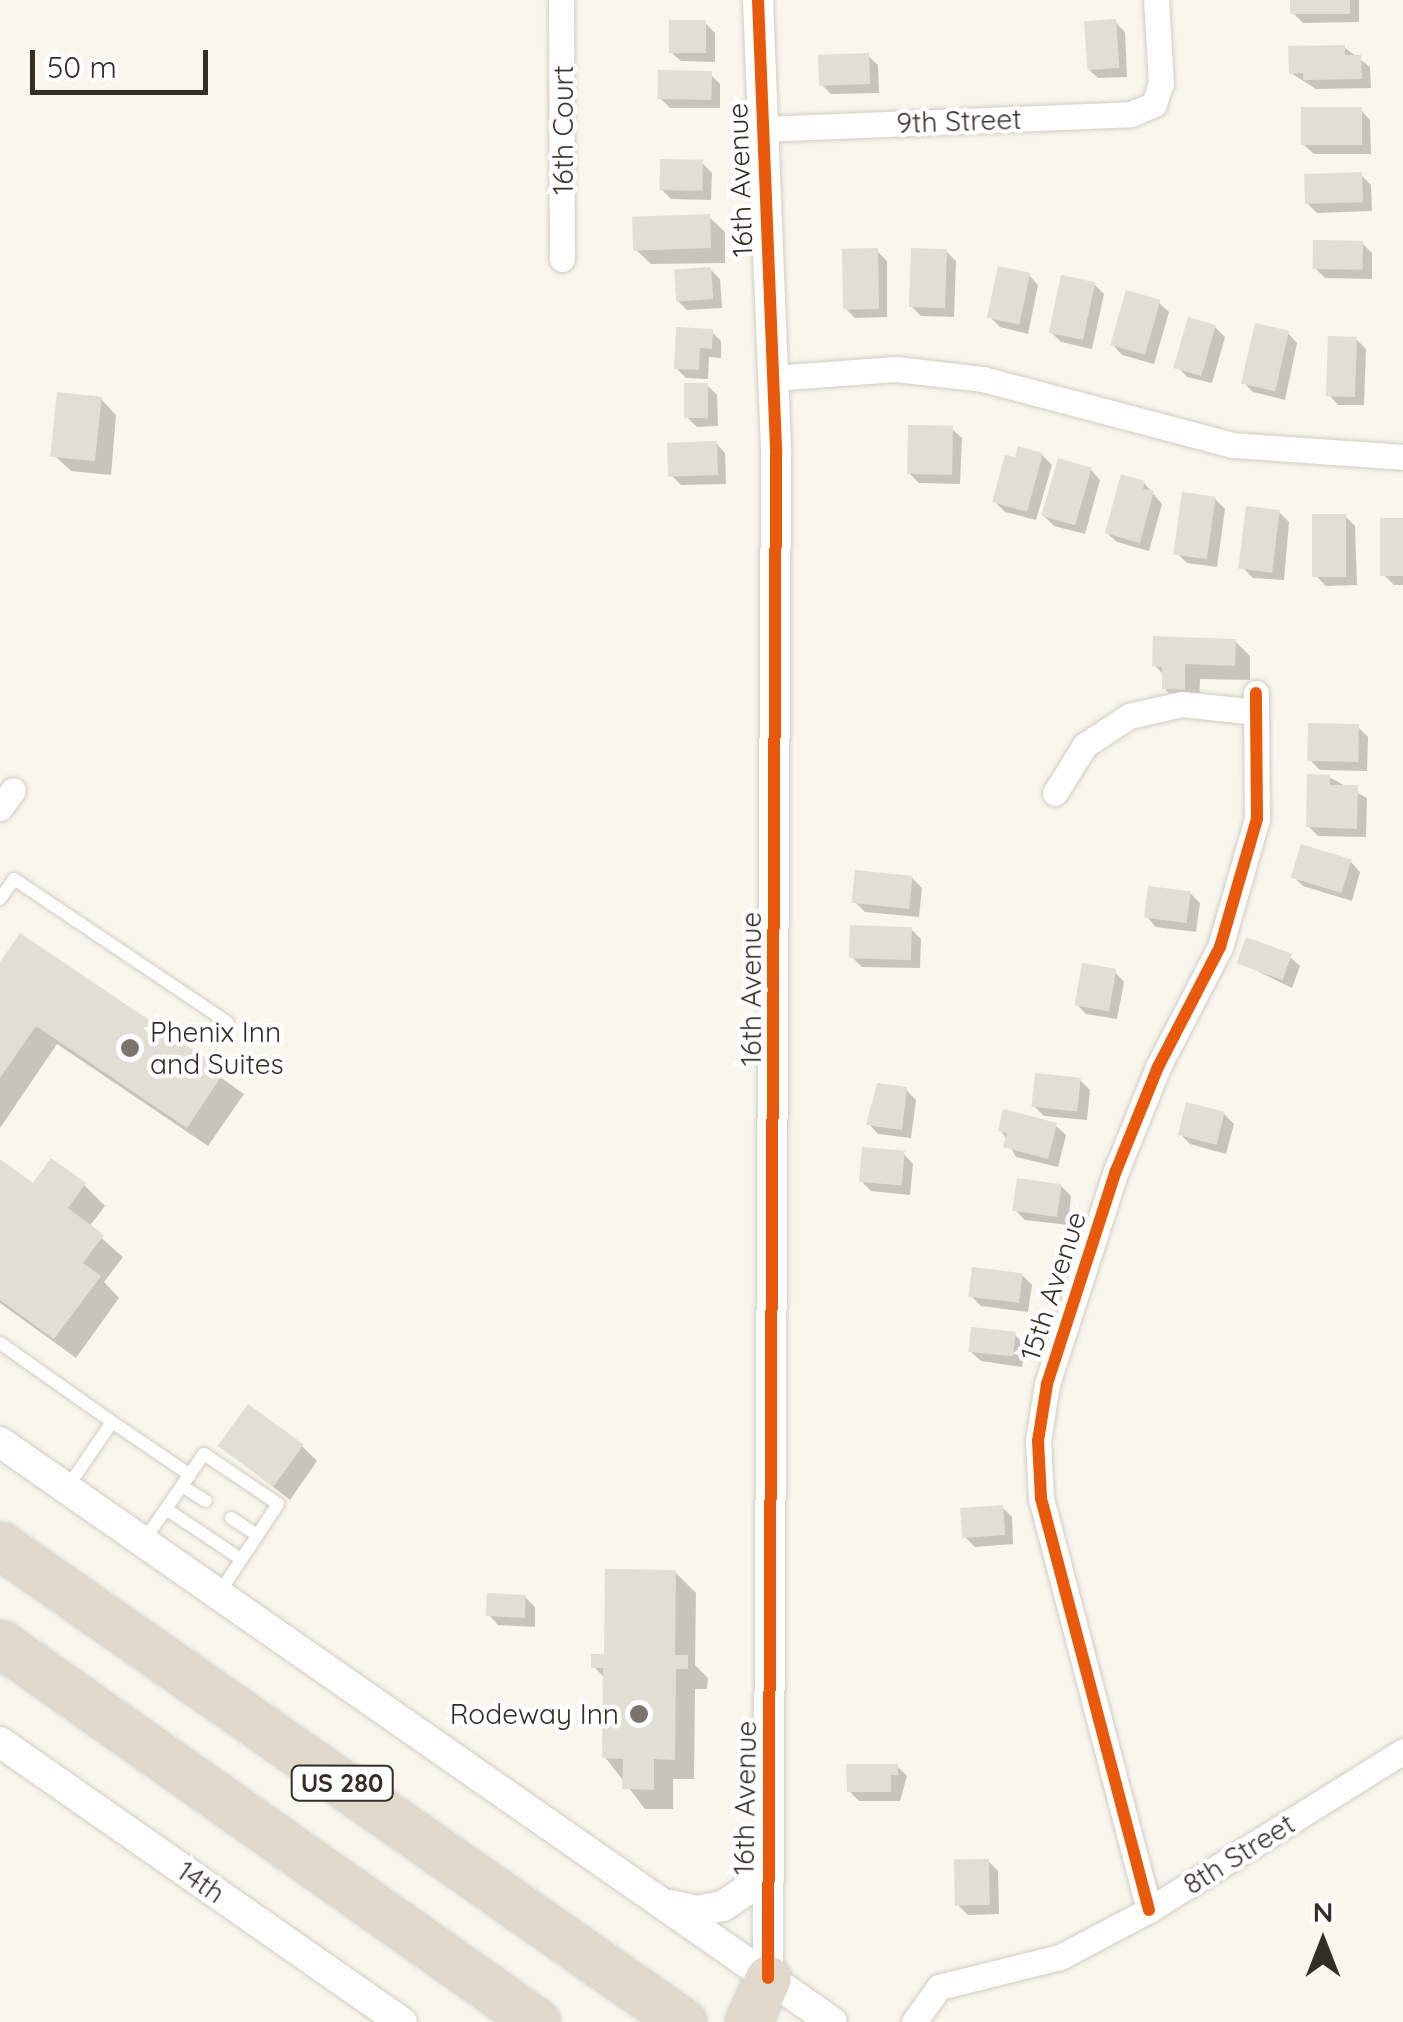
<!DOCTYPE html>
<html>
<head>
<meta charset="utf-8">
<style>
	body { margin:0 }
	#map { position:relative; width:1403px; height:2022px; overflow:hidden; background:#f9f6ee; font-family:Quicksand,sans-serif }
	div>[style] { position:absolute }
	.shadow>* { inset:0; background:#0003 }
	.building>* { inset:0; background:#e1ded5; transform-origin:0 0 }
	.roads { filter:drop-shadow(0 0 2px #d0cdc5) drop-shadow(0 0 2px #d0cdc5) }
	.service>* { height:12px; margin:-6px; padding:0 6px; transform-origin:6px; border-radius:6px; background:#fefefc }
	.minor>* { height:25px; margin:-12.5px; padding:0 12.5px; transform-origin:12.5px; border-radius:12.5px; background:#fefefc }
	.tertiary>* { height:30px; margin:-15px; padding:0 15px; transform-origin:15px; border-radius:15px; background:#fefefc }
	.motorway>* { height:45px; margin:-22.5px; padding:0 22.5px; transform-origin:22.5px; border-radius:22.5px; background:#e0d9cc }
	.cycleway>* { height:12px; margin:-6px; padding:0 6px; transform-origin:6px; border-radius:6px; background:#e8590c }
	.dots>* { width:28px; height:28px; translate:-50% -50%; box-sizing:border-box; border:5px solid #fff; border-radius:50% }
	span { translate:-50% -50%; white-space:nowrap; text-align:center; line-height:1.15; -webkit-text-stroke:9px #fff; paint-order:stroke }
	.shield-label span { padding:2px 8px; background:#fff; border:2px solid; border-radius:8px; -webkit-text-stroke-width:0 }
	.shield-label { font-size:25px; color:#342f26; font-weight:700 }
	.street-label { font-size:28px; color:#342f26 }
	.poi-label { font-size:28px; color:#342f26 }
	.left { translate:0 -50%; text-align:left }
	.right { translate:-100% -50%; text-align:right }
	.north { position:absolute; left:1273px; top:1892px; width:100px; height:100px; -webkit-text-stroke:8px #fff; paint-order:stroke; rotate:0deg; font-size:28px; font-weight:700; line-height:40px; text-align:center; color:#342f26 }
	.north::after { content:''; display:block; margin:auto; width:35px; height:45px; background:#342f26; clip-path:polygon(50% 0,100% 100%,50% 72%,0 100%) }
	.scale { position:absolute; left:30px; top:50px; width:178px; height:45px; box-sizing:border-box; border:5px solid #342f26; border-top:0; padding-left:12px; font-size:30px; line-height:35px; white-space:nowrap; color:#342f26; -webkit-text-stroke:8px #fff; paint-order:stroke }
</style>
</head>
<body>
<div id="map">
	<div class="shadow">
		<div style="clip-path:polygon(1292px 0,1359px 0,1359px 22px,1303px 23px,1293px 13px)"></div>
		<div style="clip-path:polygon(1115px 22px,1125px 32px,1127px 77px,1098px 78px,1088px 69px)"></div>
		<div style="clip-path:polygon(705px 23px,715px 33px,715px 62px,681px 61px,671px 52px)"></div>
		<div style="clip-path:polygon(1344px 47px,1370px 67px,1371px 88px,1316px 89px,1291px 73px)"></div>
		<div style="clip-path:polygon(868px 56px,878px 65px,879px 93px,831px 94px,821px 84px)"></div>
		<div style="clip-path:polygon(710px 74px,720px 84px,720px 108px,670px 108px,660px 98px)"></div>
		<div style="clip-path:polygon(1361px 110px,1370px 120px,1371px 154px,1314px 154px,1304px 145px)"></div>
		<div style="clip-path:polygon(702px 163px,712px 173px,711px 200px,671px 199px,661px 189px)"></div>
		<div style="clip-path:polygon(1361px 175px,1371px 185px,1372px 211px,1317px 213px,1307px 203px)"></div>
		<div style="clip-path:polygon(709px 217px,725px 232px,725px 263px,651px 264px,635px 249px)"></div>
		<div style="clip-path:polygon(1362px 243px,1372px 253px,1372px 279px,1325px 278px,1315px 268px)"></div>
		<div style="clip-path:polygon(877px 251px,887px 261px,887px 317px,855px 318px,845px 308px)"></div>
		<div style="clip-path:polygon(946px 251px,956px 261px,954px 317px,921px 316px,911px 306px)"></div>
		<div style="clip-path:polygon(710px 269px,720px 279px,722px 308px,687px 310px,677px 300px)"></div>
		<div style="clip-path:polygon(1029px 275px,1038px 285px,1028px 334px,1000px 327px,990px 317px)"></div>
		<div style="clip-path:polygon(1094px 284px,1104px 294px,1092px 349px,1061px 342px,1051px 332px)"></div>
		<div style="clip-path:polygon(1159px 303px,1169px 312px,1154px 364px,1122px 355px,1113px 345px)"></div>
		<div style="clip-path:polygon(1215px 327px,1225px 337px,1212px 383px,1187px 377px,1178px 367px)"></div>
		<div style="clip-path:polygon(711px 331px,721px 341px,721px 358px,709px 357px,708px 379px,686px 378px,676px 368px)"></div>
		<div style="clip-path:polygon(1288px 333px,1297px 343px,1285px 400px,1253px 392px,1244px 383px)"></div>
		<div style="clip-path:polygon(1356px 339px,1366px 349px,1364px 405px,1338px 405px,1329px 395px)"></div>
		<div style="clip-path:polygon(707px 385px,717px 395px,718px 426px,697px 427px,687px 417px)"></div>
		<div style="clip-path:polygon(101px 399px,116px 415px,111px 475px,71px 471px,55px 456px)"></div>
		<div style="clip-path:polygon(952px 429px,962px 438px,960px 484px,919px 483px,909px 473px)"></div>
		<div style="clip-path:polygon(716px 443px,725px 453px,726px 484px,681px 485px,671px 475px)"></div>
		<div style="clip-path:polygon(1042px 455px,1052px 465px,1036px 520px,1005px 512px,995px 502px,1017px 460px)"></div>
		<div style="clip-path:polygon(1091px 470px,1100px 480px,1085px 534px,1054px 526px,1044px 516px)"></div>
		<div style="clip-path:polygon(1144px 483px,1162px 504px,1149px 551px,1117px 542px,1107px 533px)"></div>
		<div style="clip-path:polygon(1215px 499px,1225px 509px,1217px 567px,1187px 563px,1177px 553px)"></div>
		<div style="clip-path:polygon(1279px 512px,1289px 522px,1284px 580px,1253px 578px,1243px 568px)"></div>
		<div style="clip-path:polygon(1345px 516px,1355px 526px,1357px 585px,1326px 586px,1316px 576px)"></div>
		<div style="clip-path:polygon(1403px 521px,1403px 585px,1394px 585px,1384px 575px)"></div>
		<div style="clip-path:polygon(1235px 641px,1250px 656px,1250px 680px,1200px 679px,1199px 704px,1180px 704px,1164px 688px,1165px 676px,1154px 665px)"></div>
		<div style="clip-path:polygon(1358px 727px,1368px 737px,1367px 771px,1320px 770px,1310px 760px)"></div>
		<div style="clip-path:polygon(1329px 777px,1367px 798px,1366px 837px,1318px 836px,1308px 826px)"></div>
		<div style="clip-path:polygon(1351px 862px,1360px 872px,1352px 901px,1303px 886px,1293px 876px)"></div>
		<div style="clip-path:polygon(912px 878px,922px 888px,919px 917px,865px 912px,855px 902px)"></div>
		<div style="clip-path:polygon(1190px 893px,1200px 903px,1196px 932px,1156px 927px,1147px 917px)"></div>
		<div style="clip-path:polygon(911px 929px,921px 939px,920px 968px,862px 967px,852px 957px)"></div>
		<div style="clip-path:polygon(21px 936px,244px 1094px,208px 1146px,57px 1044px,0 1128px,0 967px)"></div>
		<div style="clip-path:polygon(1290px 957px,1300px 966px,1292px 988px,1239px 962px)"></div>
		<div style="clip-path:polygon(1115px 972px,1124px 982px,1117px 1019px,1086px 1014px,1076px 1004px)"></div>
		<div style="clip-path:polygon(1080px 1080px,1090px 1090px,1087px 1120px,1044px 1116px,1034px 1106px)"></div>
		<div style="clip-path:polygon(906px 1090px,916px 1100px,911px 1138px,878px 1134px,869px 1124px)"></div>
		<div style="clip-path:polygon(1224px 1114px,1234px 1124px,1226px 1154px,1190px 1144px,1180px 1134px)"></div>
		<div style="clip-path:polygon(1056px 1126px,1066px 1135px,1058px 1167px,1016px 1157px,1001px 1130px)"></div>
		<div style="clip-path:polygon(904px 1154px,913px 1164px,910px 1195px,871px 1191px,861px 1181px)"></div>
		<div style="clip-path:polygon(0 1164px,33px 1187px,84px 1185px,105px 1206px,89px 1227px,123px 1257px,104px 1282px,119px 1298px,76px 1358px,0 1303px)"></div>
		<div style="clip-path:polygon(1061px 1186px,1071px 1196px,1068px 1225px,1025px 1220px,1015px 1210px)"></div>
		<div style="clip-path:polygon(1022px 1275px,1032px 1285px,1028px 1312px,981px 1306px,971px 1296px)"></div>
		<div style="clip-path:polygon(1015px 1335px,1025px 1344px,1022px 1367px,981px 1361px,971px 1352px)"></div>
		<div style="clip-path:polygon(221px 1446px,302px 1446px,317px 1461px,290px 1500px)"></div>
		<div style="clip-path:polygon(1002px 1507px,1012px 1517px,1013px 1544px,975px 1547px,965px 1537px)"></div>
		<div style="clip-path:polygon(675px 1572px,696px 1593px,695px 1665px,708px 1678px,707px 1689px,695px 1689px,694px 1779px,673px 1779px,673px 1809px,645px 1809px,605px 1757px,606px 1679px,594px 1667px)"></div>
		<div style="clip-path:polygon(525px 1597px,535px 1607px,535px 1627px,498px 1625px,489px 1615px)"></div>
		<div style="clip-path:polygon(897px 1766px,907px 1776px,900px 1801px,859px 1801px,849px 1791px)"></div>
		<div style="clip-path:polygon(988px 1861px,998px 1871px,999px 1914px,968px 1915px,958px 1905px)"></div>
	</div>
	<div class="building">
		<div style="left:1290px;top:0;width:60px;height:14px"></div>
		<div style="left:1116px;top:19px;width:49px;height:32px;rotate:86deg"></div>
		<div style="left:669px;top:20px;width:37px;height:33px"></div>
		<div style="clip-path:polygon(1345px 45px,1345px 55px,1361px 55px,1362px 79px,1303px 80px,1303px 73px,1289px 74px,1288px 46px)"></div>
		<div style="left:869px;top:53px;width:31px;height:51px;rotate:88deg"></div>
		<div style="left:658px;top:70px;width:54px;height:29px;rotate:1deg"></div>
		<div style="left:1362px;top:107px;width:38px;height:61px;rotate:90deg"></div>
		<div style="left:660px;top:159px;width:43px;height:31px;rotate:1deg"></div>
		<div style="left:1362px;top:172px;width:30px;height:58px;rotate:88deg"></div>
		<div style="left:710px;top:214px;width:34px;height:78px;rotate:88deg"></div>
		<div style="left:1313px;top:240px;width:50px;height:29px;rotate:1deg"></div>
		<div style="left:878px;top:248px;width:61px;height:36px;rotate:89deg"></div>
		<div style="left:911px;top:248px;width:36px;height:59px;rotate:2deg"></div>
		<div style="left:998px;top:266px;width:33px;height:53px;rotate:12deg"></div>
		<div style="left:711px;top:267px;width:32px;height:37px;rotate:86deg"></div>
		<div style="left:1061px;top:275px;width:35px;height:59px;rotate:12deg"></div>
		<div style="left:1126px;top:290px;width:36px;height:57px;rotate:16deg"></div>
		<div style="left:1188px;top:317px;width:29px;height:53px;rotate:16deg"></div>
		<div style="left:1255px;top:323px;width:35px;height:62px;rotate:13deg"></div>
		<div style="clip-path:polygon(676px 327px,713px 329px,712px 349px,700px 348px,699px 370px,674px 369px)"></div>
		<div style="left:1328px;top:336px;width:29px;height:60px;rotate:2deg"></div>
		<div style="left:684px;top:383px;width:24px;height:35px"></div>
		<div style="left:57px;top:392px;width:45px;height:65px;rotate:6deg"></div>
		<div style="left:908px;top:425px;width:45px;height:49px;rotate:1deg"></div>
		<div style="left:717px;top:441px;width:34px;height:50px;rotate:88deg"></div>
		<div style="clip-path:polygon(1018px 446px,1043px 453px,1027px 512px,992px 502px,1005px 455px,1015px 457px)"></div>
		<div style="left:1058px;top:458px;width:35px;height:60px;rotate:16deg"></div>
		<div style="clip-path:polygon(1121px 474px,1145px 481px,1143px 489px,1154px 491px,1140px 543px,1105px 533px)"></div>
		<div style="left:1182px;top:492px;width:34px;height:63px;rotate:8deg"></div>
		<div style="left:1246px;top:506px;width:34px;height:63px;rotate:7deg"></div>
		<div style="left:1312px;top:514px;width:34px;height:63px"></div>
		<div style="left:1403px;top:518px;width:58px;height:23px;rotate:90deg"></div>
		<div style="clip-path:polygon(1153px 636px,1236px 639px,1235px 666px,1185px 664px,1185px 690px,1162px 689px,1162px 667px,1152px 666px)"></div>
		<div style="left:1308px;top:723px;width:51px;height:38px;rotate:1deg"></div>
		<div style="clip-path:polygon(1307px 774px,1330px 775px,1330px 785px,1358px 785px,1357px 829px,1306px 827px)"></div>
		<div style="left:1301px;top:844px;width:53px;height:35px;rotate:17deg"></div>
		<div style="left:855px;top:870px;width:58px;height:33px;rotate:6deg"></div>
		<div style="left:1148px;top:886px;width:43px;height:32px;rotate:7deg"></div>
		<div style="left:850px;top:925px;width:62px;height:33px;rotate:2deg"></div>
		<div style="clip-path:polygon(20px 933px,225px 1071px,187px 1128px,36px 1026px,0 1078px,0 962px)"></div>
		<div style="left:1246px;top:937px;width:49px;height:28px;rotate:20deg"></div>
		<div style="left:1082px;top:963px;width:35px;height:43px;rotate:10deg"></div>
		<div style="left:1035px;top:1073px;width:46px;height:34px;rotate:6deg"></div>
		<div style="clip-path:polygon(877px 1083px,907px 1087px,902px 1130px,866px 1125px)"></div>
		<div style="left:1186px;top:1102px;width:40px;height:34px;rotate:14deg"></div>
		<div style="clip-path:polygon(1003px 1109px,1057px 1123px,1048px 1159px,1003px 1147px,1007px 1133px,998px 1131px)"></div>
		<div style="left:862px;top:1147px;width:43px;height:35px;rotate:5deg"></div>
		<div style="clip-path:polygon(51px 1158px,86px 1183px,68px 1208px,104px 1235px,83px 1263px,101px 1276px,54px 1339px,0 1300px,0 1159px,33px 1183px)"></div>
		<div style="left:1017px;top:1178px;width:45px;height:33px;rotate:8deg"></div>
		<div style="left:972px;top:1267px;width:51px;height:30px;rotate:7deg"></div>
		<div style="left:971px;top:1327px;width:45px;height:25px;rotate:6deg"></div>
		<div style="left:248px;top:1404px;width:69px;height:52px;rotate:36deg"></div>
		<div style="left:1003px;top:1505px;width:30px;height:43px;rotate:86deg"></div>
		<div style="clip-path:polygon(605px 1569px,676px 1570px,675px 1655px,688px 1655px,688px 1669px,676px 1669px,675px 1760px,654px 1759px,654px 1790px,622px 1789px,623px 1759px,602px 1758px,603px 1668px,591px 1668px,591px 1654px,604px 1654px)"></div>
		<div style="left:487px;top:1593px;width:39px;height:23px;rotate:3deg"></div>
		<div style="clip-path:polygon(846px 1764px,898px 1764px,898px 1775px,891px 1775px,891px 1792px,847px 1792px)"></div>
		<div style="left:989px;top:1859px;width:46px;height:35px;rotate:89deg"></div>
	</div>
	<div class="roads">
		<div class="service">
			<div style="left:0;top:899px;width:24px;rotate:-55deg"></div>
			<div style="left:14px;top:879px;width:257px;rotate:33.9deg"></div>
			<div style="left:0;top:1343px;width:137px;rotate:35.2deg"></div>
			<div style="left:112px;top:1422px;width:80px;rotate:124.3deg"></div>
			<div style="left:112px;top:1422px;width:94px;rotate:34.2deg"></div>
			<div style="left:182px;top:1486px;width:28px;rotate:32deg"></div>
			<div style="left:166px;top:1509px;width:90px;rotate:33.7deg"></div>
			<div style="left:231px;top:1518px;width:31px;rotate:33deg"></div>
			<div style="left:143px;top:1542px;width:107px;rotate:-55.3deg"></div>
			<div style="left:204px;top:1454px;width:89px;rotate:34deg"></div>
			<div style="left:278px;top:1504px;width:107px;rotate:123.5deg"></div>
		</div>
		<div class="minor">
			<div style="left:561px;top:0;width:259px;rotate:89.8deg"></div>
			<div style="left:762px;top:129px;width:369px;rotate:-2.3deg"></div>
			<div style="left:1131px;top:114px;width:25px;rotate:-23deg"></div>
			<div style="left:1154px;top:104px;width:22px;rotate:-72deg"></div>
			<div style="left:1161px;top:83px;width:83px;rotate:-93.4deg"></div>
			<div style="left:773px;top:378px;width:123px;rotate:-4.2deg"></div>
			<div style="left:896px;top:369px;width:88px;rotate:6.6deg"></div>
			<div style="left:983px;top:379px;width:258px;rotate:14.8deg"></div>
			<div style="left:1232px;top:445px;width:171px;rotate:4deg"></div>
			<div style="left:1055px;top:793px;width:57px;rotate:-58deg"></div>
			<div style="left:1085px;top:745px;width:53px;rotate:-33.4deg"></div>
			<div style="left:1129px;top:716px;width:54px;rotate:-12.8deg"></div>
			<div style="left:1182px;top:704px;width:74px;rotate:6.2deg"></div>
			<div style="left:0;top:808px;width:22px;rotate:-54deg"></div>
			<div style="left:1149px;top:1910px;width:426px;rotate:-104.7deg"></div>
			<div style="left:1041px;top:1498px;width:57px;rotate:-93deg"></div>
			<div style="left:1038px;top:1441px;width:58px;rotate:-81deg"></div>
			<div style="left:1047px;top:1384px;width:224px;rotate:-72.1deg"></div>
			<div style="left:1116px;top:1171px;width:112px;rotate:-68deg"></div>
			<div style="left:1158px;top:1067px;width:135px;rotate:-62.7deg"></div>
			<div style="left:1220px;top:947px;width:133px;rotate:-73.9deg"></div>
			<div style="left:1257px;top:819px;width:126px;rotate:-90.5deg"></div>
			<div style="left:914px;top:2022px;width:43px;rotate:-54.5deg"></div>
			<div style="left:939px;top:1987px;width:125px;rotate:-13.9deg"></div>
			<div style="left:1060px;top:1957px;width:101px;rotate:-27.8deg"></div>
			<div style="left:1149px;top:1910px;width:300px;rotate:-32deg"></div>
		</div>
		<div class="tertiary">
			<div style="left:758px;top:0;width:455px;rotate:87.7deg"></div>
			<div style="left:776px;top:455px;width:1523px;rotate:90.3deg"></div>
			<div style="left:0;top:1442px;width:1014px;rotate:34.88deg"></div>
			<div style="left:0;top:1742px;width:490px;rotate:34.9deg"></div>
			<div style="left:671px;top:1905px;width:27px;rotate:13deg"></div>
			<div style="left:697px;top:1911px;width:26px;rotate:-11deg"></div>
			<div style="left:723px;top:1906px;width:27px;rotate:-34deg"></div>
			<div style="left:745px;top:1891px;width:42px;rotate:-54.8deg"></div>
		</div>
		<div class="motorway">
			<div style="left:0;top:1545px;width:833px;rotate:34.93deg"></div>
			<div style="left:0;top:1643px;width:657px;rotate:35.21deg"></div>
			<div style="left:748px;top:2022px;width:48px;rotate:-65.6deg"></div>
		</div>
	</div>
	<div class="cycleway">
		<div style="left:758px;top:0;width:455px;rotate:87.7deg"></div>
		<div style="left:776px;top:455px;width:1523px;rotate:90.3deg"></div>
		<div style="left:1149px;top:1910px;width:426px;rotate:-104.7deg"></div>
		<div style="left:1041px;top:1498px;width:57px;rotate:-93deg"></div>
		<div style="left:1038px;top:1441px;width:58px;rotate:-81deg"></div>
		<div style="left:1047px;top:1384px;width:224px;rotate:-72.1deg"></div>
		<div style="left:1116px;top:1171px;width:112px;rotate:-68deg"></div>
		<div style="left:1158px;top:1067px;width:135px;rotate:-62.7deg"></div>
		<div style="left:1220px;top:947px;width:133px;rotate:-73.9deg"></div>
		<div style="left:1257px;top:819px;width:126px;rotate:-90.5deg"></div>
	</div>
	<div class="dots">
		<div style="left:130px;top:1048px;background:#79756c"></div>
		<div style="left:639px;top:1714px;background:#79756c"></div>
	</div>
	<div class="shield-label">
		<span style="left:342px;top:1783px">US 280</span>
	</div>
	<div class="street-label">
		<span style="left:959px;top:121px;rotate:-2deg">9th Street</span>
		<span style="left:563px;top:130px;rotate:-90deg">16th Court</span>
		<span style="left:740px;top:180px;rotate:-92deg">16th Avenue</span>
		<span style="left:751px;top:989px;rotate:-90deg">16th Avenue</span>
		<span style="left:1053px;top:1286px;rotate:-72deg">15th Avenue</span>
		<span style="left:745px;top:1798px;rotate:-89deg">16th Avenue</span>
		<span style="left:1239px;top:1854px;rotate:-32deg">8th Street</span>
		<span style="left:201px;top:1882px;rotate:35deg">14th</span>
	</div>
	<div class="poi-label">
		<span class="left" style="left:150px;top:1048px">Phenix Inn<br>and Suites</span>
		<span class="right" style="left:619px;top:1714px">Rodeway Inn</span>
	</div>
	<div class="north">N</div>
	<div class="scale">50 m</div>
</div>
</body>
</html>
